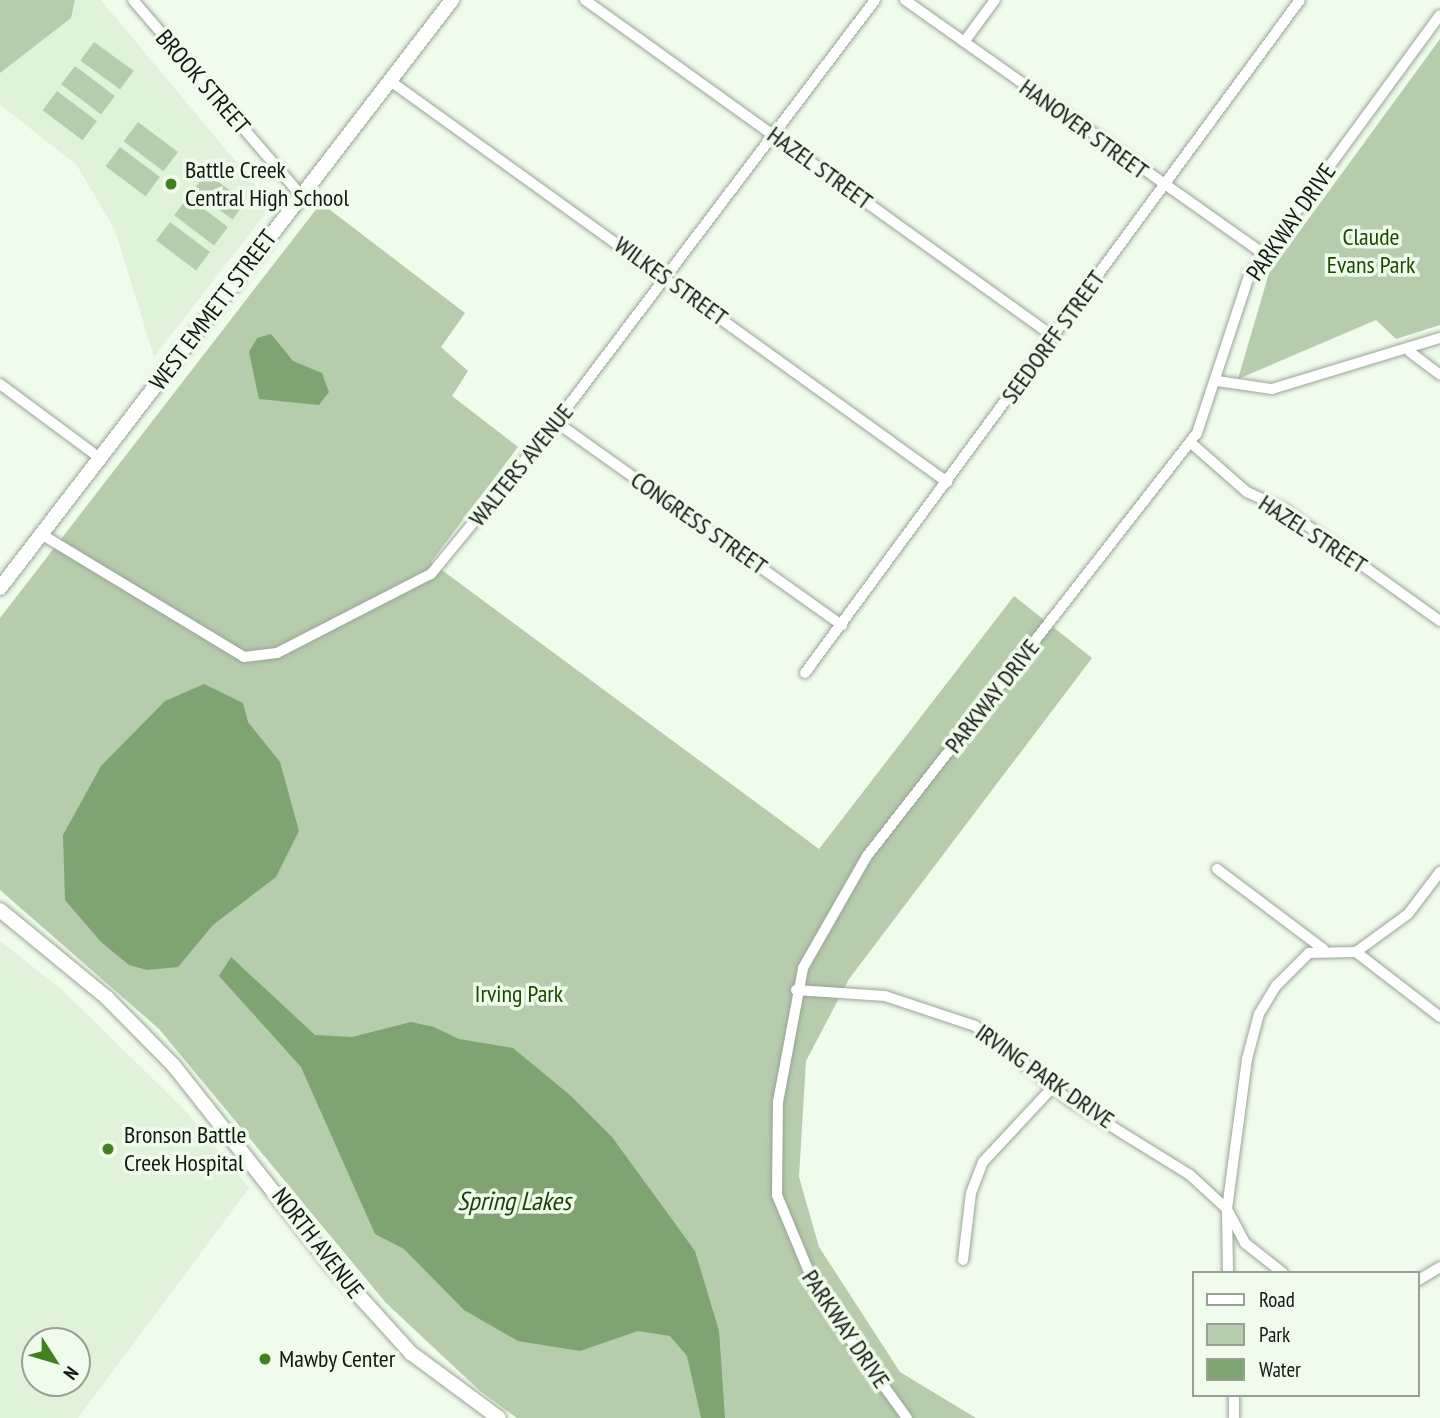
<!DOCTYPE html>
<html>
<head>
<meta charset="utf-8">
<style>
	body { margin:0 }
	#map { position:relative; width:1440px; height:1418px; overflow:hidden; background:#effbeb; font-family:"PT Sans Narrow",sans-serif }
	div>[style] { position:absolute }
	.built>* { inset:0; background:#e1f2db }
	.green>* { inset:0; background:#b6ccad; transform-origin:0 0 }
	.water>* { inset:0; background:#7fa371 }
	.roads { filter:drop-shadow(0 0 2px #99a495) drop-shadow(0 0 2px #99a495) }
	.minor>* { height:10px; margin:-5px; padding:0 5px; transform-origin:5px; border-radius:5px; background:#fff }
	.tertiary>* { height:14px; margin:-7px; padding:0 7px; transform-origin:7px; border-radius:7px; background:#fff }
	.dots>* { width:19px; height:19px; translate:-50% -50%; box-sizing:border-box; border:4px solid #effbeb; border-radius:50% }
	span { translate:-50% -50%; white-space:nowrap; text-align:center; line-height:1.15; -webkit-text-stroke:7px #effbeb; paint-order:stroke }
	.street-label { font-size:24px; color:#131712 }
	.poi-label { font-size:24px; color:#131712 }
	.left { translate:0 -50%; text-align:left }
	.park-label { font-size:24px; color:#1b4900 }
	.water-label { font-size:26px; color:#1c3f09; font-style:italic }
	.legend { position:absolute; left:1192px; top:1271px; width:228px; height:126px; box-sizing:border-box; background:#effbeb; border:2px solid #97a094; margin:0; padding:9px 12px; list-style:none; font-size:21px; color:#131712 }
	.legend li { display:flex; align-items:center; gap:14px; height:35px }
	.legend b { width:35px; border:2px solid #97a094 }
	.north { position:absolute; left:21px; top:1327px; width:70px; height:70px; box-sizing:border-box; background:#effbeb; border:2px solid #97a094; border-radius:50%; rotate:127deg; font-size:19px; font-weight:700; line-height:28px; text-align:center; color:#131712 }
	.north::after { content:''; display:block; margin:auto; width:24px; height:32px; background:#428120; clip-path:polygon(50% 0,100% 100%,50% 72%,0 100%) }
</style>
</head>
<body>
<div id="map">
	<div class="built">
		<div style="clip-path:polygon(0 0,101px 0,272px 205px,154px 357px,115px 230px,76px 164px,0 105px)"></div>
		<div style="clip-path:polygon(evenodd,0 941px,60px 988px,185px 1110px,249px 1188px,78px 1418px,0 1418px,0 941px,77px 1341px,77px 1383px,35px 1383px,35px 1341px,77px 1341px)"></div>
	</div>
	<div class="green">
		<div style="clip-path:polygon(0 0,75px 0,71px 18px,0 73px)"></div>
		<div style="clip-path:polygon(1440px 39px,1440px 325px,1396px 339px,1376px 320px,1238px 379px,1269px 273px)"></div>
		<div style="left:94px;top:42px;width:49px;height:23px;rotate:36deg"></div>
		<div style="left:75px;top:66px;width:50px;height:23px;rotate:37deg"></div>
		<div style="left:57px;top:91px;width:50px;height:24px;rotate:37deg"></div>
		<div style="left:138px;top:122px;width:50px;height:24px;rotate:37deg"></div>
		<div style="left:120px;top:147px;width:50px;height:24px;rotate:37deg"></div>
		<div style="left:206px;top:173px;width:49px;height:22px;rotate:36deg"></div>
		<div style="left:188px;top:197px;width:50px;height:23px;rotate:37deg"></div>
		<div style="clip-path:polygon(321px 203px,465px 313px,441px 347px,468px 371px,452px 396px,518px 447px,431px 562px,819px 849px,1014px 596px,1092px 658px,849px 979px,806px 1061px,799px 1177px,819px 1247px,900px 1372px,976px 1418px,517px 1418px,480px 1391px,386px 1303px,159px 1029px,0 890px,0 618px)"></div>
		<div style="left:170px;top:222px;width:50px;height:23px;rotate:37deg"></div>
	</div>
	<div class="water">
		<div style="clip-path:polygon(271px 334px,293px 361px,322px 373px,329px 392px,319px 405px,259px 399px,249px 352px,257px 338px)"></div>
		<div style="clip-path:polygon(204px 684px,243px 703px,248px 722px,280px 762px,299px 831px,276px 877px,213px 925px,178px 967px,147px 970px,129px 965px,101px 942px,65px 900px,63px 835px,101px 766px,165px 701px)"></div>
		<div style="clip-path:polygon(231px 957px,315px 1035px,352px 1037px,411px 1022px,434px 1027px,459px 1039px,513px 1048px,571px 1096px,612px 1137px,695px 1251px,719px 1331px,725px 1418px,701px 1418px,687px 1356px,670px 1336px,638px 1331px,580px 1351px,518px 1341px,464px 1310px,404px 1249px,375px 1234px,301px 1067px,219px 976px)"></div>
	</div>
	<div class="roads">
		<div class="minor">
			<div style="left:133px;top:0;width:257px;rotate:49.3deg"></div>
			<div style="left:585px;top:0;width:578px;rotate:35.7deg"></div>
			<div style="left:905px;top:0;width:441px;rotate:35.3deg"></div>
			<div style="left:964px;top:42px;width:52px;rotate:-53.6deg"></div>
			<div style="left:393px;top:83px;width:683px;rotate:35.76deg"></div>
			<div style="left:1410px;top:352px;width:38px;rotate:37deg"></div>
			<div style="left:1217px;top:381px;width:56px;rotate:8.3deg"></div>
			<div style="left:1272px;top:389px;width:176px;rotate:-16.9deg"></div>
			<div style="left:0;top:384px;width:126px;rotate:36.6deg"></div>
			<div style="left:556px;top:422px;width:351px;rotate:35.4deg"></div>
			<div style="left:1190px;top:442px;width:76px;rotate:41.3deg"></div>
			<div style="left:1247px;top:492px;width:41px;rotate:24.7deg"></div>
			<div style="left:1284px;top:509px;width:192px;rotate:35.7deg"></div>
			<div style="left:41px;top:534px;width:237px;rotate:31.2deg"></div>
			<div style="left:244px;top:657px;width:33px;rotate:-7deg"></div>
			<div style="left:277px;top:653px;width:173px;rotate:-27.2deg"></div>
			<div style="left:431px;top:574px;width:197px;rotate:-50.6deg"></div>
			<div style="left:556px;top:422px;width:529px;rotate:-52.91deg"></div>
			<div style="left:805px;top:673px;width:835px;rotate:-53.67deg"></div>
			<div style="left:1217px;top:869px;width:133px;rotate:37deg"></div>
			<div style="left:1356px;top:952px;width:64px;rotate:-36.2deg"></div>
			<div style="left:1408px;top:914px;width:53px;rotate:-52.7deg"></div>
			<div style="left:796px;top:990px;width:89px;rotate:3.9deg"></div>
			<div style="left:885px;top:996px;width:95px;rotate:18.4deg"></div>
			<div style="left:975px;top:1026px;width:120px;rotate:38.2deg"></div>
			<div style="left:1069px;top:1100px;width:142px;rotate:31.8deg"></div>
			<div style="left:1190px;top:1175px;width:50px;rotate:42.6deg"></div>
			<div style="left:1227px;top:1209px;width:38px;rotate:62deg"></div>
			<div style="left:1245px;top:1243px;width:48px;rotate:38.3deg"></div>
			<div style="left:963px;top:1260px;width:67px;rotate:-83.2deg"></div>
			<div style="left:971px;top:1193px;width:33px;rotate:-69deg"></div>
			<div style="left:983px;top:1162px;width:101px;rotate:-47deg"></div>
			<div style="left:1228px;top:1273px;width:64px;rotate:-90.9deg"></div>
			<div style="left:1227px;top:1209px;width:151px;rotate:-82.4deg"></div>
			<div style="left:1247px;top:1059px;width:47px;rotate:-75.1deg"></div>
			<div style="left:1259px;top:1014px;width:33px;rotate:-59deg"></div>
			<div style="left:1276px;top:986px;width:47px;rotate:-45deg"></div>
			<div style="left:1309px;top:953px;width:47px;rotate:-1.2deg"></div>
			<div style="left:1356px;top:952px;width:106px;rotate:37.7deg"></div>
			<div style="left:1417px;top:1281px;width:27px;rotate:-31deg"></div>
			<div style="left:1234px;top:1395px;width:23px;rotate:90deg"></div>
			<div style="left:907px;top:1418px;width:150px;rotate:-125.8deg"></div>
			<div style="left:819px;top:1296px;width:109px;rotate:-112.6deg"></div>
			<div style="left:777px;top:1195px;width:93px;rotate:-89.4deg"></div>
			<div style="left:778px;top:1102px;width:136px;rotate:-79.4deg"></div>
			<div style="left:803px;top:968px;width:129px;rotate:-60.3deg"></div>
			<div style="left:867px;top:856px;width:536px;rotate:-52.04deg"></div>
			<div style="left:1197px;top:433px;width:165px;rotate:-71.7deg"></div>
			<div style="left:1249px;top:276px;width:323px;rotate:-53.8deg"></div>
		</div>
		<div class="tertiary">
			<div style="left:0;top:588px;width:742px;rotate:-52.45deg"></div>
			<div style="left:0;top:910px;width:139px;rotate:39.4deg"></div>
			<div style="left:107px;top:998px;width:95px;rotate:45.4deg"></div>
			<div style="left:174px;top:1066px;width:255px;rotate:51.7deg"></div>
			<div style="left:332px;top:1266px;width:118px;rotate:47.8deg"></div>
			<div style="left:411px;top:1353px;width:109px;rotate:36.5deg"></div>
		</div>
	</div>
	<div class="dots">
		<div style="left:171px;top:184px;background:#428120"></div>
		<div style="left:108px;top:1149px;background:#428120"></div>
		<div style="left:265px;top:1359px;background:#428120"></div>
	</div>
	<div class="street-label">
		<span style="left:203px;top:82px;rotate:49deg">BROOK STREET</span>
		<span style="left:1084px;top:129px;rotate:36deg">HANOVER STREET</span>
		<span style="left:820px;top:168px;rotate:36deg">HAZEL STREET</span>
		<span style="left:1291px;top:222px;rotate:-55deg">PARKWAY DRIVE</span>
		<span style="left:671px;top:281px;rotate:36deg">WILKES STREET</span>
		<span style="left:213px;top:310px;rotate:-53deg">WEST EMMETT STREET</span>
		<span style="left:1053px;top:337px;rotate:-54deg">SEEDORFF STREET</span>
		<span style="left:521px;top:465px;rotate:-51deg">WALTERS AVENUE</span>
		<span style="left:699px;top:523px;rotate:35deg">CONGRESS STREET</span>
		<span style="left:1313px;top:534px;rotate:33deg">HAZEL STREET</span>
		<span style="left:992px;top:696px;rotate:-52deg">PARKWAY DRIVE</span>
		<span style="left:1045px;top:1076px;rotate:35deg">IRVING PARK DRIVE</span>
		<span style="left:318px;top:1243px;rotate:52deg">NORTH AVENUE</span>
		<span style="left:846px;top:1329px;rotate:56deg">PARKWAY DRIVE</span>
	</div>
	<div class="poi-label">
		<span class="left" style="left:185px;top:184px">Battle Creek<br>Central High School</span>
		<span class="left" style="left:124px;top:1149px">Bronson Battle<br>Creek Hospital</span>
		<span class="left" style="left:279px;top:1359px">Mawby Center</span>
	</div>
	<div class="park-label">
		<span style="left:1371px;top:251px">Claude<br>Evans Park</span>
		<span style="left:519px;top:994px">Irving Park</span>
	</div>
	<div class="water-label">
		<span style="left:514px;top:1201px">Spring Lakes</span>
	</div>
	<ul class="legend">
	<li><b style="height:9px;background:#fff"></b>Road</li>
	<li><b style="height:19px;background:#b6ccad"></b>Park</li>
	<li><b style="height:19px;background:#7fa371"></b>Water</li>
	</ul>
	<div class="north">N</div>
</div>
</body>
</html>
